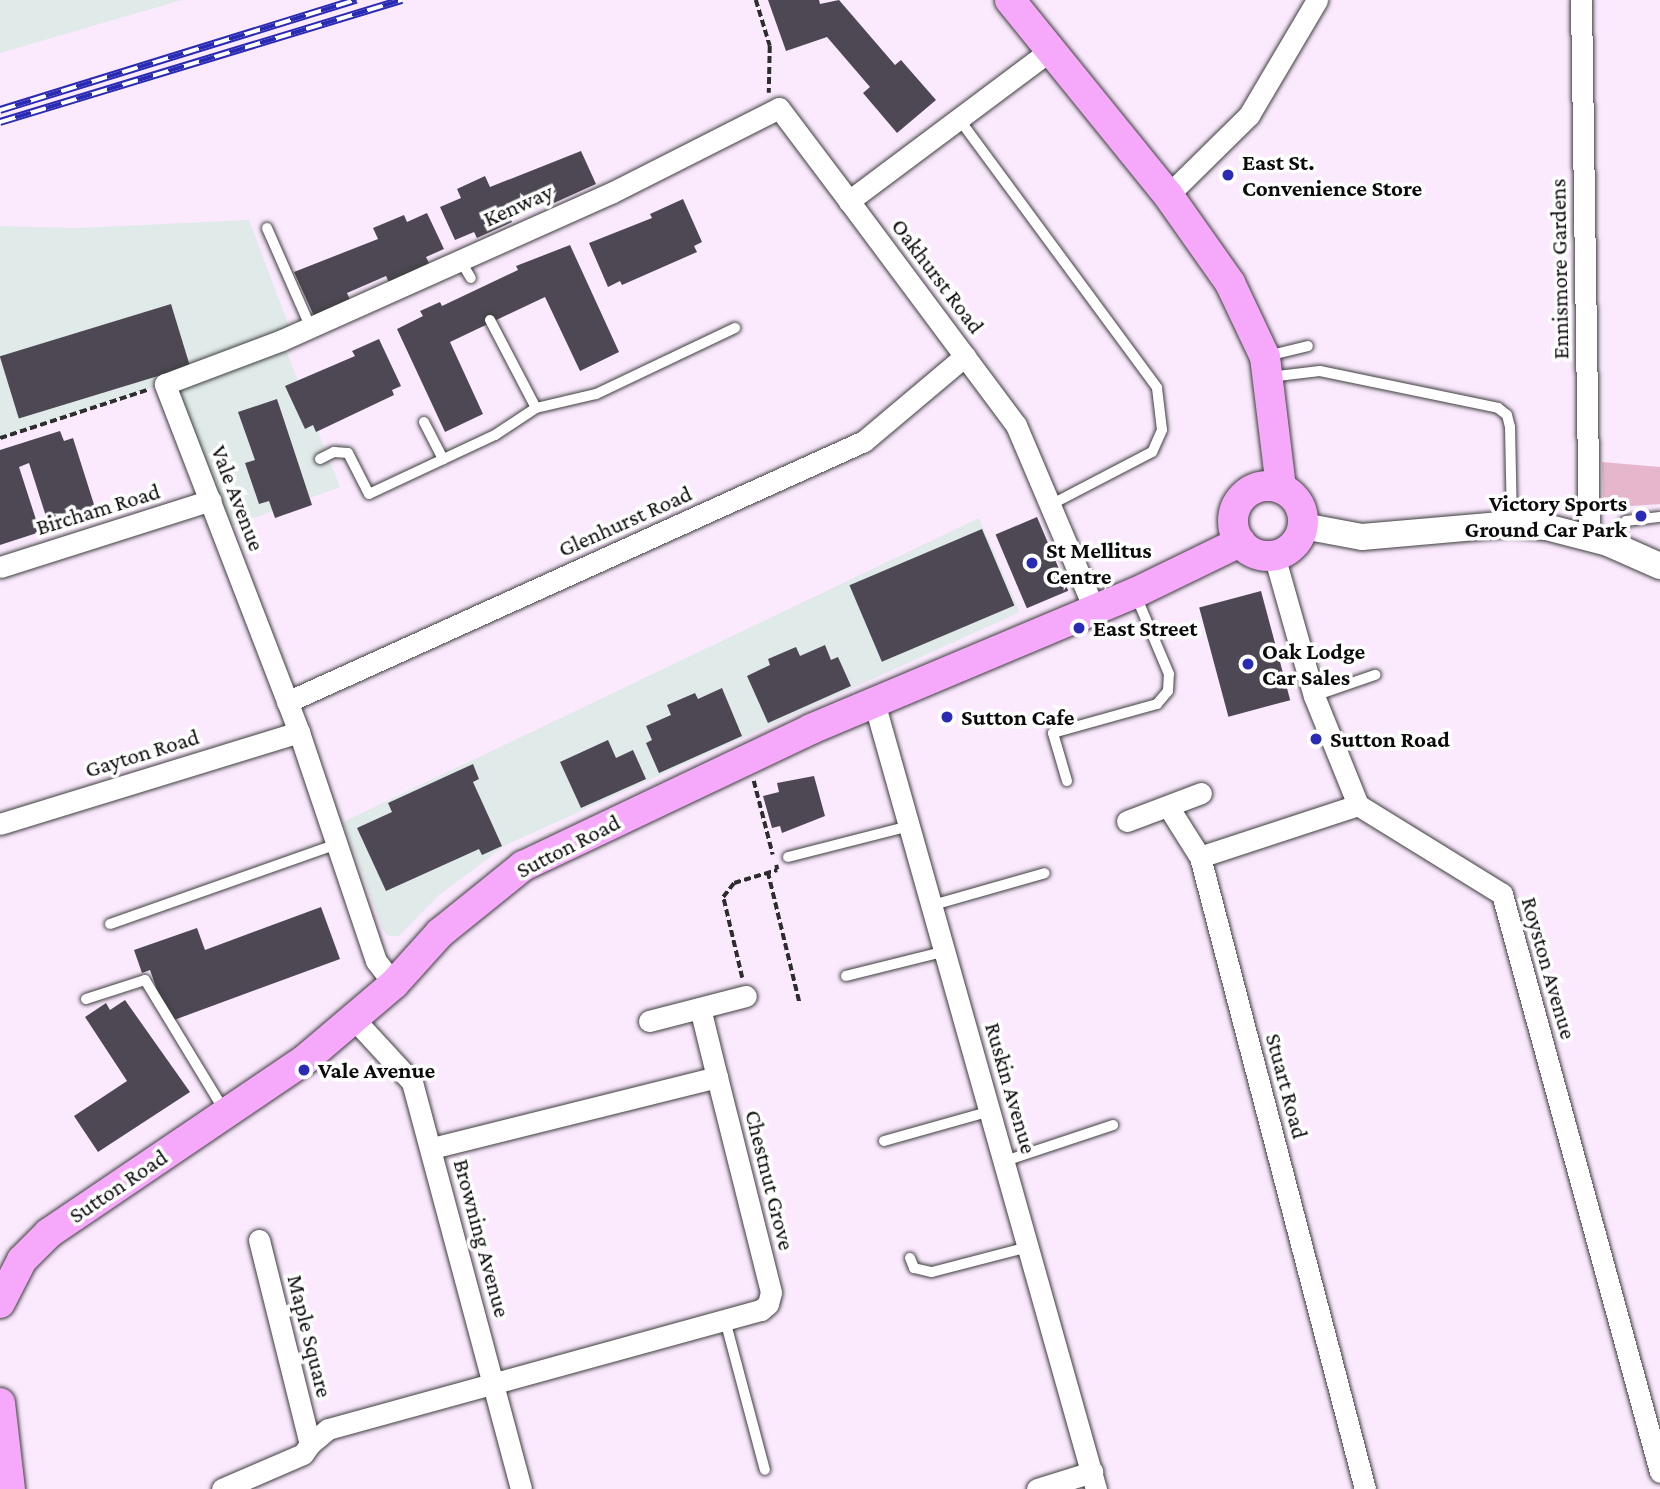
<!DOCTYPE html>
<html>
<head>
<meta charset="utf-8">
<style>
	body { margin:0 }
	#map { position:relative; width:1660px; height:1489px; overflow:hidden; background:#fbeafe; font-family:"Crimson Pro",serif }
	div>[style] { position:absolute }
	.industrial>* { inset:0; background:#dfeae9 }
	.green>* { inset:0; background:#e6b6cd }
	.building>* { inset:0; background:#4d4853; transform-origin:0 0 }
	.path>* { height:3.5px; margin-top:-1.75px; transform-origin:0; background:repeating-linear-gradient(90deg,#2d2d2d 0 7px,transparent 0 10.5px) }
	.roads { filter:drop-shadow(0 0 2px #3e3e3e) drop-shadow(0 0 2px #3e3e3e) }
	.service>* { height:10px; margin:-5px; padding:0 5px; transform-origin:5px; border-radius:5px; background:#fff }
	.minor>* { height:21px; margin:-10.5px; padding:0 10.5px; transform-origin:10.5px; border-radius:10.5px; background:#fff }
	.tertiary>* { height:26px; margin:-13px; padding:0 13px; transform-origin:13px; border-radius:13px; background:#fff }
	.secondary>* { height:30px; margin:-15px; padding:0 15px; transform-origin:15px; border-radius:15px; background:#f6a8fb }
	.secondary>.ring { margin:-15px; padding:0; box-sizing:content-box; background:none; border:30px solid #f6a8fb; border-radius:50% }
	.rail>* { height:8px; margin-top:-4px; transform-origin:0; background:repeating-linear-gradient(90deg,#fff 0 16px,#2a2bb4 0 32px); box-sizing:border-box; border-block:2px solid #2a2bb4 }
	.dots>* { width:19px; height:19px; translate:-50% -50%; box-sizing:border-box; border:4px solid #fff; border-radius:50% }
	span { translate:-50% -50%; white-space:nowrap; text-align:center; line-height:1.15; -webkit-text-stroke:7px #fff; paint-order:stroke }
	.poi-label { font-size:23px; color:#0b0b0b; font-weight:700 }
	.left { translate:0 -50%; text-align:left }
	.right { translate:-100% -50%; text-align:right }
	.street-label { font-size:23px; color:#0b0b0b }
</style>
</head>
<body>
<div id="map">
	<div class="industrial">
		<div style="clip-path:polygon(0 0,182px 0,0 53px)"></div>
		<div style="clip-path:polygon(249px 220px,292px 334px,282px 340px,340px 487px,221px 530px,165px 384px,0 438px,0 226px,78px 228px)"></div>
		<div style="clip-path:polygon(979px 518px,1020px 612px,506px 845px,439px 895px,399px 936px,389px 936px,383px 930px,343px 822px)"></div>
	</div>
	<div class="green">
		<div style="clip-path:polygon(1602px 462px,1660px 467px,1660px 504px,1603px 508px)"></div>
	</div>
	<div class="building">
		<div style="clip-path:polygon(768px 0,819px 0,820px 4px,839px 0,895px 65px,901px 60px,936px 100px,897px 133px,863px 93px,870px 87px,827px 37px,786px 51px)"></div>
		<div style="clip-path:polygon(581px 151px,596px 184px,554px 203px,551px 196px,509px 215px,512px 222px,477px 238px,474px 232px,455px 240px,440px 207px,461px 198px,457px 189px,485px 176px,490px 187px)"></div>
		<div style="clip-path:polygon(683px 199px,702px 242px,694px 246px,697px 252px,622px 285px,620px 281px,608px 287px,589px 243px,652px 218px,650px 214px)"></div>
		<div style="clip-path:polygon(427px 213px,444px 249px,426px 257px,429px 263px,389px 282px,386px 276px,347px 293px,350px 300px,314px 316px,294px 272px,378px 239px,373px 228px,404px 215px,407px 222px)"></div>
		<div style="clip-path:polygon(570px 245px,619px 352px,580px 371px,545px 297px,450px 342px,483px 414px,445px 432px,397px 329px,423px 316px,420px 311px,440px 302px,442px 306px,518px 270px,516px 266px)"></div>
		<div style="left:171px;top:304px;width:65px;height:179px;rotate:73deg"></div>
		<div style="clip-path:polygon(379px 339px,401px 386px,392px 390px,394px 395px,316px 432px,313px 425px,305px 429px,285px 386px,355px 356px,352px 351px)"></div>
		<div style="clip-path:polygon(277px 399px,312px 505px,275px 518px,269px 501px,259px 504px,245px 463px,255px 460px,238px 412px)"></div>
		<div style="clip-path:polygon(60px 431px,64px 441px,73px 438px,97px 514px,50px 529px,29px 463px,19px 467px,40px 532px,0 545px,0 450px)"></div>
		<div style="left:1037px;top:517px;width:80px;height:45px;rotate:67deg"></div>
		<div style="left:982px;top:529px;width:83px;height:144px;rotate:67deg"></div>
		<div style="left:1261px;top:591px;width:113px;height:64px;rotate:75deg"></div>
		<div style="clip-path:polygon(825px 645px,831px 660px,838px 657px,851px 686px,768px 723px,747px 676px,770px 665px,768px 659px,796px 647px,800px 656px)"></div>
		<div style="clip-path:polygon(722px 688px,742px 736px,659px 773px,646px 743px,652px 740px,646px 726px,671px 715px,667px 705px,695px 693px,698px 699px)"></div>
		<div style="clip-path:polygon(608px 740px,616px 758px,633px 750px,646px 779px,581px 808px,560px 762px)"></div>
		<div style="clip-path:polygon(473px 764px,479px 779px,473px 782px,502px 846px,482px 855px,479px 849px,386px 891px,357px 828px,392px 812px,388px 803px)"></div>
		<div style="clip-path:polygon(814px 776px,825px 816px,782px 833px,780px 826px,772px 828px,763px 796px,779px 792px,777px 783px)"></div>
		<div style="clip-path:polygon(321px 907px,340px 959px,174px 1020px,163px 1007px,150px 970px,142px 973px,134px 950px,197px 928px,205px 950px)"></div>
		<div style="clip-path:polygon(125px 1000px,190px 1092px,98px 1152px,74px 1116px,127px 1081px,85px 1017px,106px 1003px,110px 1010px)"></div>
	</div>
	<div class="path">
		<div style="left:756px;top:0;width:48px;rotate:73.1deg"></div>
		<div style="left:770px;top:46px;width:47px;rotate:91.2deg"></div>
		<div style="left:0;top:438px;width:155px;rotate:-18.1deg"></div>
		<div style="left:754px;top:781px;width:76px;rotate:75.6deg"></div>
		<div style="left:768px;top:872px;width:136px;rotate:76.4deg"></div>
		<div style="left:742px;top:978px;width:83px;rotate:-103.2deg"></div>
		<div style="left:723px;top:897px;width:18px;rotate:-52deg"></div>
		<div style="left:734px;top:883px;width:45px;rotate:-16.8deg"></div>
		<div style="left:777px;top:870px;width:5px;rotate:-101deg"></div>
	</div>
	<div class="roads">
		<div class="service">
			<div style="left:959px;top:119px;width:334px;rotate:53.6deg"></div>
			<div style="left:1157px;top:388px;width:42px;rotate:83.2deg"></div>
			<div style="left:1162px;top:430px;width:24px;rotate:114deg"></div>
			<div style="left:1152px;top:452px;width:115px;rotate:152.5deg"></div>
			<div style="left:267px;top:228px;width:107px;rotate:66.3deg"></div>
			<div style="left:460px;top:260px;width:21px;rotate:59deg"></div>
			<div style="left:490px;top:320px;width:99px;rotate:62.4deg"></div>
			<div style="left:536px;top:408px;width:62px;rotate:-13.1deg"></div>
			<div style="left:596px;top:394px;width:154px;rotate:-25.4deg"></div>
			<div style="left:1267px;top:356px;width:42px;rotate:-13.7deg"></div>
			<div style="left:1269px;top:377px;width:51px;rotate:-6.7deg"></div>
			<div style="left:1320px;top:371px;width:182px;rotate:11.7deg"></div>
			<div style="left:1498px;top:408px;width:11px;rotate:38deg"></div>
			<div style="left:1507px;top:415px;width:12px;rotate:76deg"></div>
			<div style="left:1510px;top:427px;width:96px;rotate:88.8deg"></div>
			<div style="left:424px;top:422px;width:42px;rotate:62.8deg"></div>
			<div style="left:320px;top:459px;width:16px;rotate:-27deg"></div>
			<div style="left:334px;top:452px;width:14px;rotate:4deg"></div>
			<div style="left:348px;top:453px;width:46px;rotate:62.9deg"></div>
			<div style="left:369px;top:494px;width:139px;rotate:-25.1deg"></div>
			<div style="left:495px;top:435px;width:49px;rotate:-33.4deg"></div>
			<div style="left:1608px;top:543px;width:28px;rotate:-51deg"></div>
			<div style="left:1626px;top:521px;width:34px;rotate:-7deg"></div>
			<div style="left:1314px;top:696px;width:65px;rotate:-19deg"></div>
			<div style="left:1067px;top:781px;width:50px;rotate:-106.3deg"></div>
			<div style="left:1053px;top:733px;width:108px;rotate:-15.6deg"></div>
			<div style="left:1157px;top:704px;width:17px;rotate:-50deg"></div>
			<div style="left:1168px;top:691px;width:17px;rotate:-87deg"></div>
			<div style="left:1169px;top:674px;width:85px;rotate:-112.9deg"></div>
			<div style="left:788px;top:857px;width:126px;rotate:-14.3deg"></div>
			<div style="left:933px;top:905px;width:116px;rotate:-15.9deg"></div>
			<div style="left:110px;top:924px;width:238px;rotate:-19.4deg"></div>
			<div style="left:846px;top:976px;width:103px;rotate:-14deg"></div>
			<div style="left:86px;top:999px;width:62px;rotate:-17.9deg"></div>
			<div style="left:145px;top:980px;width:152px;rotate:58.7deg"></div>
			<div style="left:884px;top:1141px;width:111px;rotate:-15.7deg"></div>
			<div style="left:1005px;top:1161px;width:114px;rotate:-18.4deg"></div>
			<div style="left:910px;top:1258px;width:11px;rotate:68deg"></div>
			<div style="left:914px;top:1268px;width:18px;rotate:13deg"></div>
			<div style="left:932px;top:1272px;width:100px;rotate:-14.5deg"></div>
			<div style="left:725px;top:1320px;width:155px;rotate:75.1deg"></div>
		</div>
		<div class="minor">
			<div style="left:1581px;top:0;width:537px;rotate:89.15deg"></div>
			<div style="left:1052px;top:49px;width:254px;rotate:143.2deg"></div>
			<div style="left:849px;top:201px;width:279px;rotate:53.3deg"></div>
			<div style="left:1016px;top:425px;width:200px;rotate:67deg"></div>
			<div style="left:1168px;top:195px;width:114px;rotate:-44.6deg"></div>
			<div style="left:1249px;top:115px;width:134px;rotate:-59.4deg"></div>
			<div style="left:1274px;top:555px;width:147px;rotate:74.2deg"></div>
			<div style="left:1314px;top:696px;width:118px;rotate:68deg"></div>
			<div style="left:1358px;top:805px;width:169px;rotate:31.7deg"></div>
			<div style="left:1502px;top:894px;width:599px;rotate:74.71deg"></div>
			<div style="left:0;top:567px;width:221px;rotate:-17.6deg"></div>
			<div style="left:287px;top:702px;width:633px;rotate:-24.34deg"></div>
			<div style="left:864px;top:441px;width:132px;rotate:-40.1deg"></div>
			<div style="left:874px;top:702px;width:818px;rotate:74.25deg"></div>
			<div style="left:1358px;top:805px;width:166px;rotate:161.8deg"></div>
			<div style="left:1200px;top:857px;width:653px;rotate:75.37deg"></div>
			<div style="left:1169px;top:808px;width:58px;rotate:57.7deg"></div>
			<div style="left:1127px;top:821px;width:79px;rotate:-20.7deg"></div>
			<div style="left:0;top:824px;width:313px;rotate:-17.1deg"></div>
			<div style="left:394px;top:984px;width:29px;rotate:-128deg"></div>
			<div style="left:376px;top:961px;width:242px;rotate:-108.6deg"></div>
			<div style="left:299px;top:732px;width:373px;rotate:-111.1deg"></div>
			<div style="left:165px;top:384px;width:125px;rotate:-20.6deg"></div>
			<div style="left:282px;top:340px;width:360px;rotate:-24.1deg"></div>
			<div style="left:611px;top:193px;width:188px;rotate:-26.8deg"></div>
			<div style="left:779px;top:108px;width:116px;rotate:53deg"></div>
			<div style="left:700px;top:1008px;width:71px;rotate:76.2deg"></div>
			<div style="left:355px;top:1020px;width:84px;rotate:47.4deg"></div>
			<div style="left:412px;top:1082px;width:421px;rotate:75deg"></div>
			<div style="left:649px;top:1021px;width:100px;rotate:-14.5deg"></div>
			<div style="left:259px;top:1240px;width:210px;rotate:76deg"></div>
			<div style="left:310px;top:1444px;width:23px;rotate:-40deg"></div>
			<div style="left:328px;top:1429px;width:449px;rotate:-15.4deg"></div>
			<div style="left:761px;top:1310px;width:9px;rotate:-41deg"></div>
			<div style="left:768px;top:1304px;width:12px;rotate:-76deg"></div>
			<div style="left:771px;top:1292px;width:222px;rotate:-104.1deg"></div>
			<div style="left:717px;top:1077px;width:294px;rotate:166deg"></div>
			<div style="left:222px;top:1489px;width:88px;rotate:-23.4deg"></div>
			<div style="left:303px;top:1454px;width:12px;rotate:-55deg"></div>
			<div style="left:1037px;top:1489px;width:58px;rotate:-17.2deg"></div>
		</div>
		<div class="tertiary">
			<div style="left:1303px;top:526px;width:60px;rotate:10.6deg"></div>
			<div style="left:1362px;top:537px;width:151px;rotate:-5deg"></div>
			<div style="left:1512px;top:524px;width:34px;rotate:5deg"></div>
			<div style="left:1546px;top:527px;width:64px;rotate:14.5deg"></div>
			<div style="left:1608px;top:543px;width:57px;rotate:23.9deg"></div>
		</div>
		<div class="secondary">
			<div style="left:1010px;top:0;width:251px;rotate:51deg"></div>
			<div style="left:1168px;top:195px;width:108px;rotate:54.8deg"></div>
			<div style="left:1230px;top:283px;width:82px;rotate:64.7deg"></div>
			<div style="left:1265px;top:357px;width:132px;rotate:83deg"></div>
			<div class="ring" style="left:1233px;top:486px;width:40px;height:40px"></div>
			<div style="left:0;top:1303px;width:48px;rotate:-62.9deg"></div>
			<div style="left:22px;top:1260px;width:38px;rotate:-45deg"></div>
			<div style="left:49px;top:1233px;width:312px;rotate:-34.1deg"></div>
			<div style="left:307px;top:1058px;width:114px;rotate:-40.4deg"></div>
			<div style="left:394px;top:984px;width:69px;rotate:-48deg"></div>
			<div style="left:440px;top:933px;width:107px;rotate:-38.9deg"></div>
			<div style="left:523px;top:866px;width:319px;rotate:-25.4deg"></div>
			<div style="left:811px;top:729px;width:351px;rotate:-22.8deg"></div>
			<div style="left:1135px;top:593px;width:117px;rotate:-25.9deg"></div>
			<div style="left:0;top:1403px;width:87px;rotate:83.4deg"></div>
		</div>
	</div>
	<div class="rail">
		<div style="left:0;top:110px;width:373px;rotate:-17.2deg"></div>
		<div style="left:0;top:122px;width:420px;rotate:-16.9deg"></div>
	</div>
	<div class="dots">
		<div style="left:1228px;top:175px;background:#2a2bb4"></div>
		<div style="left:1641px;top:516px;background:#2a2bb4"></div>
		<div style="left:1032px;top:563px;background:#2a2bb4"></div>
		<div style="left:1079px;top:628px;background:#2a2bb4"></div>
		<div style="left:1248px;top:664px;background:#2a2bb4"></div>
		<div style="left:947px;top:717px;background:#2a2bb4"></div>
		<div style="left:1316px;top:739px;background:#2a2bb4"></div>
		<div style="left:304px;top:1070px;background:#2a2bb4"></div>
	</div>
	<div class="poi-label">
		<span class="left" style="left:1242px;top:175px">East St.<br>Convenience Store</span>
		<span class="right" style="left:1627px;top:516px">Victory Sports<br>Ground Car Park</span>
		<span class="left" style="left:1046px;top:563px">St Mellitus<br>Centre</span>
		<span class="left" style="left:1093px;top:628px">East Street</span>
		<span class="left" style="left:1262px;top:664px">Oak Lodge<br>Car Sales</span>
		<span class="left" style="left:961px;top:717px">Sutton Cafe</span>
		<span class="left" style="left:1330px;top:739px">Sutton Road</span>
		<span class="left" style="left:318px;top:1070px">Vale Avenue</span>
	</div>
	<div class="street-label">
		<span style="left:518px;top:205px;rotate:-24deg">Kenway</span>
		<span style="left:1559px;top:269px;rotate:-91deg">Ennismore Gardens</span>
		<span style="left:938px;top:276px;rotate:53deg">Oakhurst Road</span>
		<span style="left:238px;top:498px;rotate:69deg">Vale Avenue</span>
		<span style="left:98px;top:509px;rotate:-17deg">Bircham Road</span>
		<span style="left:625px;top:521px;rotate:-24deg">Glenhurst Road</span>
		<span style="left:142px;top:753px;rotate:-17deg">Gayton Road</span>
		<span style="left:568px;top:846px;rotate:-27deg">Sutton Road</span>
		<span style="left:1549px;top:968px;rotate:74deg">Royston Avenue</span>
		<span style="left:1287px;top:1086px;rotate:75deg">Stuart Road</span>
		<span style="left:1011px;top:1088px;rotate:74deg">Ruskin Avenue</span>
		<span style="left:770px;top:1180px;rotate:76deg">Chestnut Grove</span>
		<span style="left:118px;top:1186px;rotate:-34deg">Sutton Road</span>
		<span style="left:482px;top:1238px;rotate:75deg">Browning Avenue</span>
		<span style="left:310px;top:1336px;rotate:76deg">Maple Square</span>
	</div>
</div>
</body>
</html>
